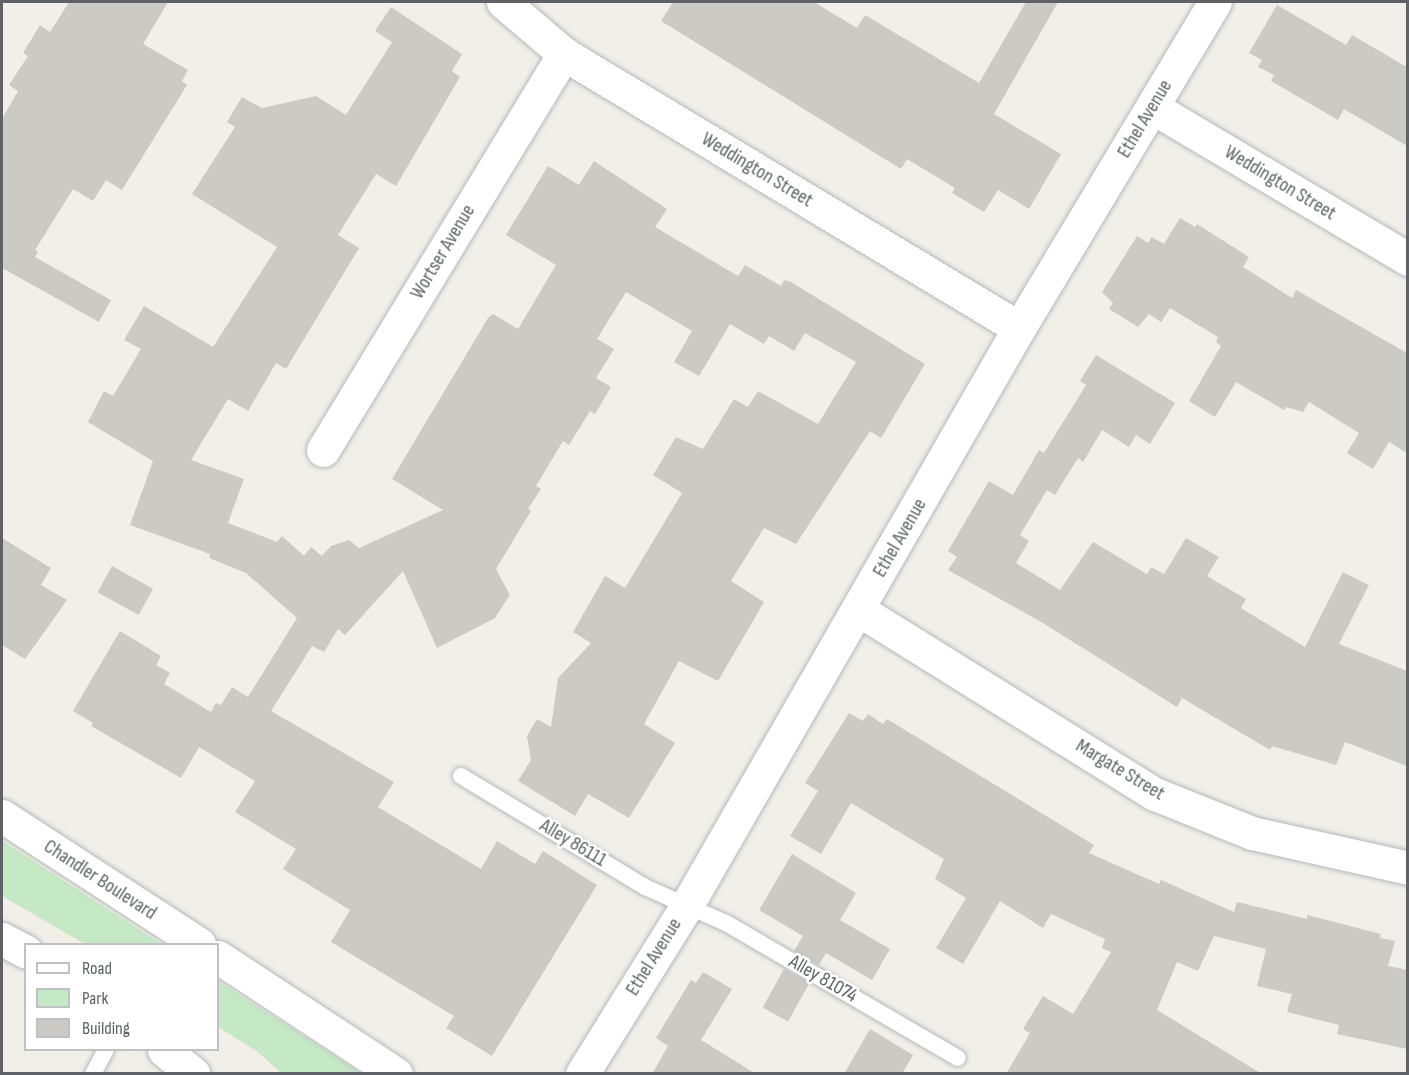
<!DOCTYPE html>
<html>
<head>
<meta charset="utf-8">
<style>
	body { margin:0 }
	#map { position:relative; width:1409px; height:1075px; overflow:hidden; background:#f1efe8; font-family:"Sofia Sans Condensed",sans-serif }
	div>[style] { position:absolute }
	.green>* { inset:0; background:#c5e8c5 }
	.building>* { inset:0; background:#cccac5; transform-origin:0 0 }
	.roads { filter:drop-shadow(0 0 2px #b5b8bc) drop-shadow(0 0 2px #b5b8bc) }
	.service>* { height:16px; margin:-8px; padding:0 8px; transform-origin:8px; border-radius:8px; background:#fff }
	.minor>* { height:33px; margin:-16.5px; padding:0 16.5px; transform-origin:16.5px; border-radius:16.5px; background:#fff }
	.tertiary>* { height:33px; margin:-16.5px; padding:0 16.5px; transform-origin:16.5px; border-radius:16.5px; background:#fff }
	span { translate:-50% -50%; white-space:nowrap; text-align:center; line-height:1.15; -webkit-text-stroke:5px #fff; paint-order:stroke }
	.street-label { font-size:20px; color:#5f6368 }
	.frame { position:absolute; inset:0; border:3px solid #5f6368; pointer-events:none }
	.legend { position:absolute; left:24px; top:943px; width:195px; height:108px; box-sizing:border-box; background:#fff; border:2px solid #bfc1c3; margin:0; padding:8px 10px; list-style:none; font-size:18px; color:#5f6368 }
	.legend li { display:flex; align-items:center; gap:12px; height:30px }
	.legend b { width:30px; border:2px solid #bfc1c3 }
</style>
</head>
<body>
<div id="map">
	<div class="green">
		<div style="clip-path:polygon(2px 841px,161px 944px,85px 944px,2px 896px)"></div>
		<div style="clip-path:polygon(218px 981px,361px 1073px,281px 1073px,258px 1052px,218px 1027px)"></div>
	</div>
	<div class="building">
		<div style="clip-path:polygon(69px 2px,168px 2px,143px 44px,188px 70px,182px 81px,187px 85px,122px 190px,106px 180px,93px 201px,73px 189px,35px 250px,38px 252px,35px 257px,111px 300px,99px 322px,2px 268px,2px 119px,18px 91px,9px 85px,28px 56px,23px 53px,40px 25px,50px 32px)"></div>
		<div style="clip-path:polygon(673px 2px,814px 2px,857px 28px,865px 15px,979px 83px,1026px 2px,1058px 2px,994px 114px,1061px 154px,1029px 209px,998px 190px,984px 212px,952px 193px,955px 188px,907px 159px,901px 169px,661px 21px)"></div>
		<div style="clip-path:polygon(1277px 5px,1346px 45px,1352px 35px,1407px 67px,1407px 146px,1344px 109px,1338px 120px,1271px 81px,1274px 75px,1258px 67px,1262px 60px,1249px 53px)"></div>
		<div style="clip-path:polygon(391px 7px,462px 54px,452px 71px,460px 77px,396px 186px,376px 174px,338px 235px,359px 248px,286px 369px,276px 363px,248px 411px,228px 399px,191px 460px,244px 479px,228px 523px,277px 542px,282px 536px,304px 556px,311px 547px,322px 556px,331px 546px,349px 540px,359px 548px,443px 510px,392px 479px,488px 318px,493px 314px,518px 329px,556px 265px,506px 235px,548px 166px,579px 185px,594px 161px,667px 209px,655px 227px,738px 276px,745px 265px,781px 286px,784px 280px,791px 282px,925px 364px,881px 438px,870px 431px,796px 544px,764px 528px,731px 581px,764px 602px,718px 681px,679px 661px,644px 724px,675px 743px,629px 818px,588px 794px,575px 816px,518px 781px,531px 760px,527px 736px,537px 719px,551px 727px,558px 678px,591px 643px,573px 632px,605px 576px,625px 588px,682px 493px,653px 475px,676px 437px,703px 449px,734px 399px,748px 407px,758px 391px,818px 424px,856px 362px,805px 333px,794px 351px,769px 336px,764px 344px,730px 324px,699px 376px,674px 362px,692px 331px,626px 292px,597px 339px,614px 349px,596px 378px,611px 387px,595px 414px,590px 411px,569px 445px,563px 441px,536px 486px,541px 489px,528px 509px,531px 511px,496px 569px,510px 595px,495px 618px,437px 648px,403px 571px,345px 635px,338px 629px,324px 652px,312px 646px,271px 711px,394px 782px,378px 807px,481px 869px,497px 841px,535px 864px,543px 851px,597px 885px,492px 1056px,446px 1028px,454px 1016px,331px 942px,350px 910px,283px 869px,296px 849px,235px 812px,255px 781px,199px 747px,181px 778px,91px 726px,93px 723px,73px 711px,120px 631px,161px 656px,156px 665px,170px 673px,164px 684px,211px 712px,216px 703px,221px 705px,232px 687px,248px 697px,297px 618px,246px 573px,209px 558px,210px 554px,130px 525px,153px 461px,88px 422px,104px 391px,113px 396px,141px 349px,124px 340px,144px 306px,213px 347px,277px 247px,192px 194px,235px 127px,227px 122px,242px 97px,262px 108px,316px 96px,346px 115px,392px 42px,375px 31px)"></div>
		<div style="clip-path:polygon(1180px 218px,1195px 227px,1197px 224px,1249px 257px,1243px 267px,1292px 298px,1296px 290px,1407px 353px,1407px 453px,1389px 442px,1373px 469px,1347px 453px,1359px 433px,1309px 402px,1303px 412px,1286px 407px,1284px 410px,1236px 382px,1215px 417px,1189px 401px,1221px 346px,1216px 342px,1218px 337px,1170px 308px,1161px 322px,1149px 314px,1138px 327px,1109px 309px,1113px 303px,1102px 292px,1137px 236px,1148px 243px,1152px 237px,1164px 244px)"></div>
		<div style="clip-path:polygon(1096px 355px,1175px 403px,1150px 444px,1136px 435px,1129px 447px,1102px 430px,1083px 462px,1078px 458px,1055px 495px,1047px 490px,1020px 535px,1029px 541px,1016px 563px,1060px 590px,1093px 542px,1147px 574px,1151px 567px,1164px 574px,1186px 538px,1219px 557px,1207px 576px,1246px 599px,1241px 608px,1305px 647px,1343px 572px,1369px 585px,1339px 644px,1407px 671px,1407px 766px,1345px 742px,1336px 765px,1272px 746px,1270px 750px,1182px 698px,1177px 707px,1043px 623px,948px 570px,957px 557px,948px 551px,989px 481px,1013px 495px,1039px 450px,1044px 453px,1086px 385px,1080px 381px)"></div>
		<div style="clip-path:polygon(2px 538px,51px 568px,41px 585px,67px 600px,25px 659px,2px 645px)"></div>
		<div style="left:112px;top:566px;width:47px;height:30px;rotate:29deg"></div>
		<div style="clip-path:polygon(849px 713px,863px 721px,868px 714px,883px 724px,887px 719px,1094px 845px,1089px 853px,1159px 884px,1161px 880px,1234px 912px,1237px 902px,1307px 919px,1307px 915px,1381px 934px,1380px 938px,1395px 941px,1388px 966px,1407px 970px,1407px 1049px,1337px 1034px,1339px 1025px,1287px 1012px,1292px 994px,1257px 986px,1266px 949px,1214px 936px,1198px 971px,1177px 962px,1157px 1010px,1262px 1074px,1006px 1074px,1030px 1033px,1023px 1029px,1043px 996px,1073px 1014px,1111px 952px,1102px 948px,1105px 939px,1051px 914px,1043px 928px,1000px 901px,963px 964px,936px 948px,966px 898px,935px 879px,944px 859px,851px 803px,821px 854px,790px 836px,818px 791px,805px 783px)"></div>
		<div style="clip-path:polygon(792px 854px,856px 893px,840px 920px,890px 949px,872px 980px,826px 953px,819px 965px,794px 951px,803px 936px,759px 910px)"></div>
		<div style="left:784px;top:969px;width:29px;height:44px;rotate:29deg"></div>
		<div style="clip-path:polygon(703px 972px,732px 989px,701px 1040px,756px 1074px,652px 1074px,668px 1046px,656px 1038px,691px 980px,696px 983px)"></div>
		<div style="clip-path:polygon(870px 1029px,913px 1055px,902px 1074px,844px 1074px)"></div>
	</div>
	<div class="roads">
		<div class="service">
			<div style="left:461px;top:776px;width:215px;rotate:31.1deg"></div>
			<div style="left:645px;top:887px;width:89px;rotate:24deg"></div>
			<div style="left:726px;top:923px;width:268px;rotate:30.2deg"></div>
			<div style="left:93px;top:1074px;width:27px;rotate:-62deg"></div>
		</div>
		<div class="minor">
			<div style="left:503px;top:2px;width:80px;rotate:40.4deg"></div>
			<div style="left:564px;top:54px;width:531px;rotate:31.06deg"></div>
			<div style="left:1152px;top:107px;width:298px;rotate:30.7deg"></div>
			<div style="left:323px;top:450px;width:464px;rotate:-58.7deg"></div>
			<div style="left:859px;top:610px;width:349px;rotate:31.9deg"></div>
			<div style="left:1155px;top:794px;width:105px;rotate:21.9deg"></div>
			<div style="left:1252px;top:833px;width:160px;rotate:12.6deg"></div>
			<div style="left:582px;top:1074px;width:199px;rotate:-58.1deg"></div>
			<div style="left:687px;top:905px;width:666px;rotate:-60.08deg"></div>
			<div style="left:1019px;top:328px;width:380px;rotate:-59deg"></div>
		</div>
		<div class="tertiary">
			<div style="left:2px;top:816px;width:235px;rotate:33deg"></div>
			<div style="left:2px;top:939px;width:27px;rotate:28deg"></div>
			<div style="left:218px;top:957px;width:213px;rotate:33.3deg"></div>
			<div style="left:164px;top:1050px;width:38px;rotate:39deg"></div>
		</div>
	</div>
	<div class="street-label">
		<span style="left:1145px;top:119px;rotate:-59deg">Ethel Avenue</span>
		<span style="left:757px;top:170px;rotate:31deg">Weddington Street</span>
		<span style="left:1280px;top:183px;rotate:31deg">Weddington Street</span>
		<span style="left:443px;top:252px;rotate:-59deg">Wortser Avenue</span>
		<span style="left:900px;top:538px;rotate:-60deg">Ethel Avenue</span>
		<span style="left:1120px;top:770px;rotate:31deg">Margate Street</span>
		<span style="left:573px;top:843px;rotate:31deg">Alley 86111</span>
		<span style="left:100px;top:880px;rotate:33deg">Chandler Boulevard</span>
		<span style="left:654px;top:957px;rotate:-58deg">Ethel Avenue</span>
		<span style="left:823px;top:979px;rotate:30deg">Alley 81074</span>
	</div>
	<div class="frame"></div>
	<ul class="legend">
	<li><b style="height:8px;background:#fff"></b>Road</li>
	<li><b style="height:16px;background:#c5e8c5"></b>Park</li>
	<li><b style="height:16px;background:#cccac5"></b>Building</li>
	</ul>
</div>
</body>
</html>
